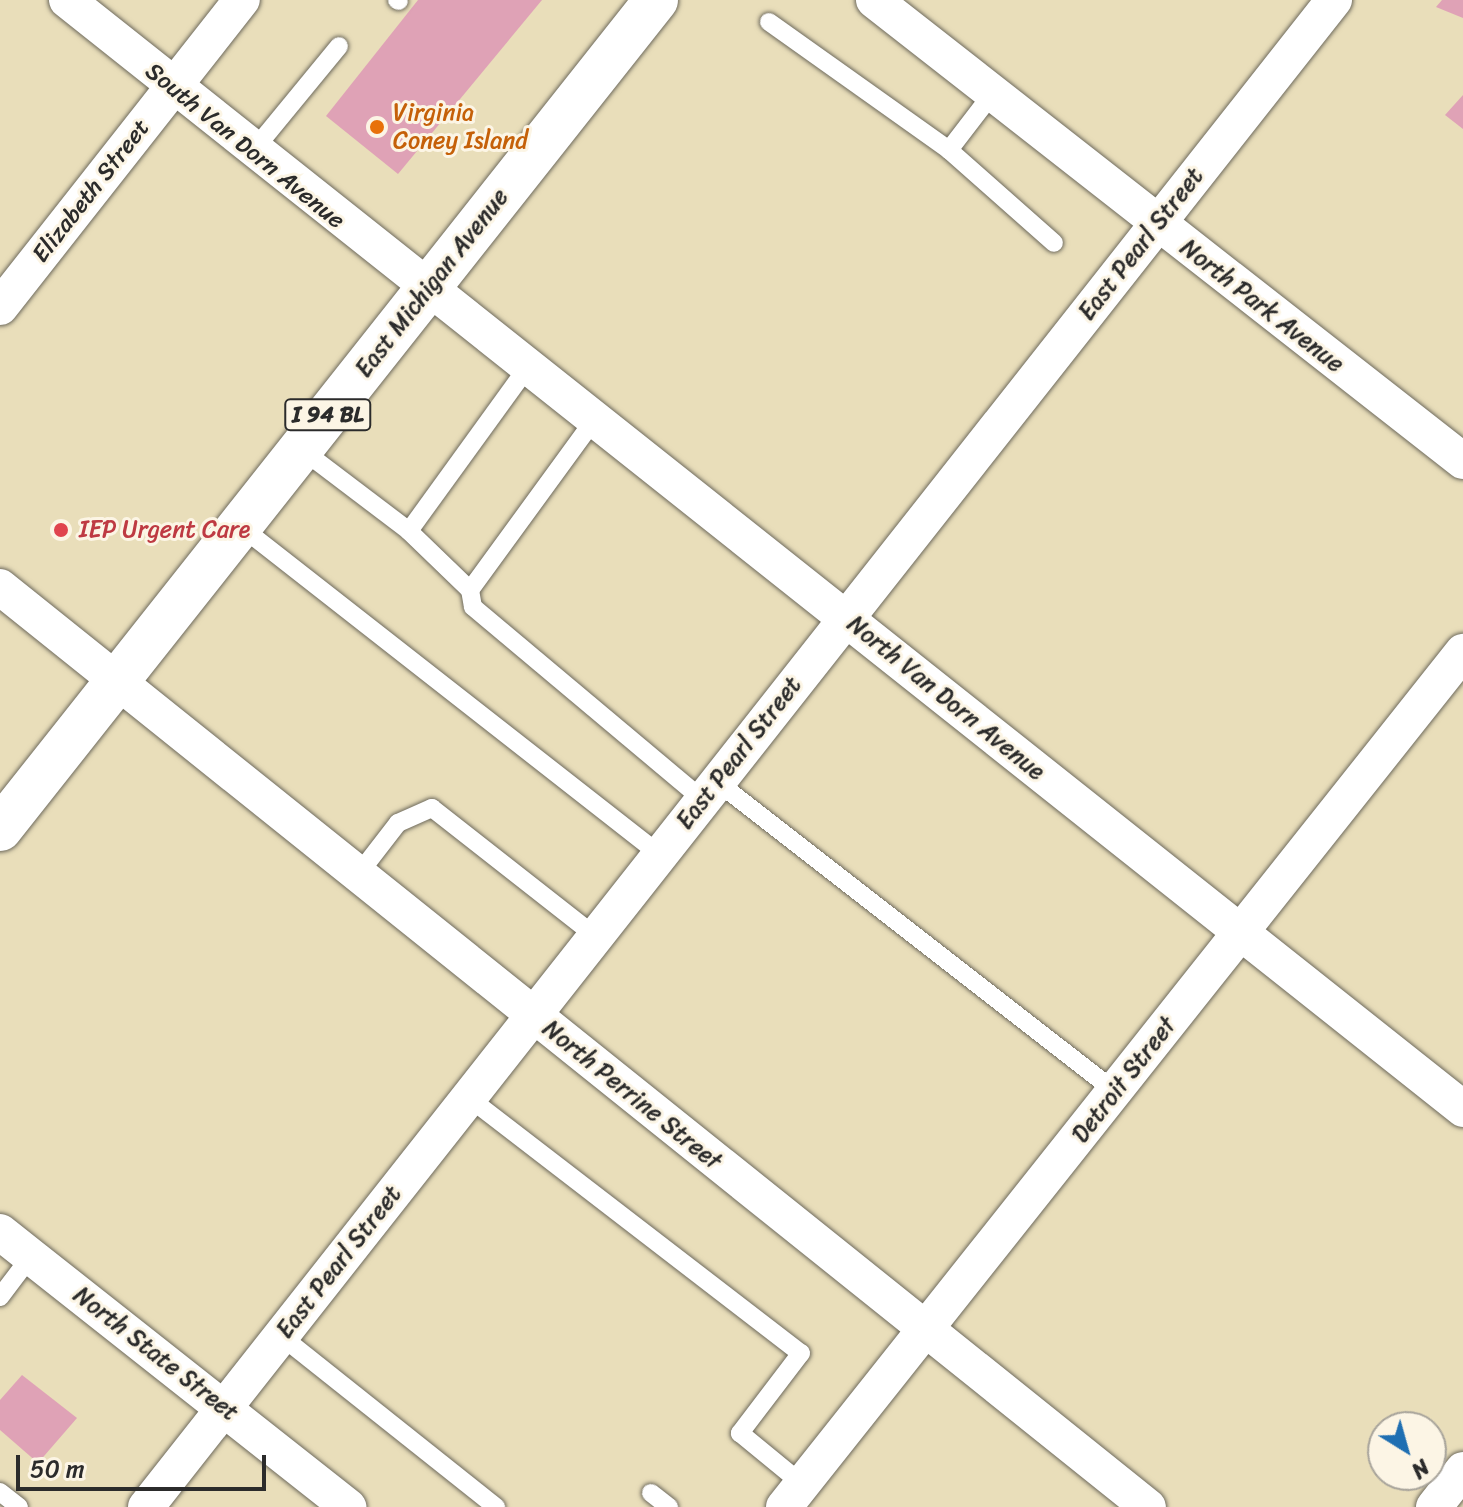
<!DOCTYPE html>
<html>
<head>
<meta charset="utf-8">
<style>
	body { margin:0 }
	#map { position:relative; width:1463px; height:1507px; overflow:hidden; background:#e9deba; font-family:Sriracha,sans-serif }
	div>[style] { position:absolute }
	.building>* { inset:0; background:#dfa2b6 }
	.roads { filter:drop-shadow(0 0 2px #6e6a5d) drop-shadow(0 0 2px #6e6a5d) }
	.lane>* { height:18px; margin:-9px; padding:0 9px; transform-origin:9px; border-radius:9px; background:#fff }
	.street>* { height:36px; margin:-18px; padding:0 18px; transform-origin:18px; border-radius:18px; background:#fff }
	.primary>* { height:44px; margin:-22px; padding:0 22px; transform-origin:22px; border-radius:22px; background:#fff }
	.dots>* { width:22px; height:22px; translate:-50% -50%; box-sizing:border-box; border:4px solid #fcf5e5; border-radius:50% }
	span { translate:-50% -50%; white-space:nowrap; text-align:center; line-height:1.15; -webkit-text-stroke:6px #fcf5e5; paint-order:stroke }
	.shield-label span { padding:2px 6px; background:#fcf5e5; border:2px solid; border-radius:6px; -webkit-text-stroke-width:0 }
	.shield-label { font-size:22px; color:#2b2b2b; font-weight:700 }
	.food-label { font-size:24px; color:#c56008 }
	.left { translate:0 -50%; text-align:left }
	.street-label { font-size:24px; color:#2b2b2b }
	.health-label { font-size:24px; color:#be3a42 }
	.north { position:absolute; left:1367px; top:1411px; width:80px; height:80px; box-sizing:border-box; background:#fcf5e5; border:2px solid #a8a49b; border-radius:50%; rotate:143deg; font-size:22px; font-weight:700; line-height:32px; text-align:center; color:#2b2b2b }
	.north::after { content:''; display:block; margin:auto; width:28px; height:36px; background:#1f6fb2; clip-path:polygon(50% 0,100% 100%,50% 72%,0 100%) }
	.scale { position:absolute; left:16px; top:1455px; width:250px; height:36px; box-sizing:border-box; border:4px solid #2b2b2b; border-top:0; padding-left:10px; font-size:24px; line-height:28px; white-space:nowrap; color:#2b2b2b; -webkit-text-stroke:6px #fcf5e5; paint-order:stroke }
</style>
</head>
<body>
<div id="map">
	<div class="building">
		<div style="clip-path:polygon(418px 0,542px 0,398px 174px,326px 116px)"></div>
		<div style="clip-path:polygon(1442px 0,1463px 0,1463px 18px,1436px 7px)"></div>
		<div style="clip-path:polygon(1463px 95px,1463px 129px,1445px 115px)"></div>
		<div style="clip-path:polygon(22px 1375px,77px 1418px,38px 1463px,0 1430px,0 1400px)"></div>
	</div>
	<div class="roads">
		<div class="lane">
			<div style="left:397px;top:0;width:2px;rotate:27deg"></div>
			<div style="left:769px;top:22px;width:221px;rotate:35.4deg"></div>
			<div style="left:949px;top:150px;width:140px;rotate:41.5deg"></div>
			<div style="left:949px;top:150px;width:71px;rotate:-52.5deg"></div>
			<div style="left:252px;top:152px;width:137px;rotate:-50.6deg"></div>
			<div style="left:594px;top:420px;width:210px;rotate:126.1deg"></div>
			<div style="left:470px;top:590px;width:17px;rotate:80deg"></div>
			<div style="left:473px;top:607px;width:299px;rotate:40deg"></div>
			<div style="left:301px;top:449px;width:136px;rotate:37.2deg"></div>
			<div style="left:240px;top:526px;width:532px;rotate:38.05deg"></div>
			<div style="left:470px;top:590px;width:85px;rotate:-136deg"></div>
			<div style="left:409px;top:531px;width:201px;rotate:-54.1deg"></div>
			<div style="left:716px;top:781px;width:507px;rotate:37.87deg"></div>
			<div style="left:357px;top:876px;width:67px;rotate:-52.3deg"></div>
			<div style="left:398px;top:823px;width:37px;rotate:-24deg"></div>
			<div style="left:432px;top:808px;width:207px;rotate:38.1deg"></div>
			<div style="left:468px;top:1097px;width:420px;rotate:37.6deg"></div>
			<div style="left:801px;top:1353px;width:101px;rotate:127.3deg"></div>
			<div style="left:740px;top:1433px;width:80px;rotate:39.4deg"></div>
			<div style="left:0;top:1297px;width:51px;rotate:-52.9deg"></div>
			<div style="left:281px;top:1336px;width:275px;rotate:38.5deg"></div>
			<div style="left:0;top:1492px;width:24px;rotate:38deg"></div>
			<div style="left:651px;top:1493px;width:23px;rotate:38deg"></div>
		</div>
		<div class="street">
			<div style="left:67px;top:0;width:1783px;rotate:38.46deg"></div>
			<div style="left:874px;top:0;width:748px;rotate:38.05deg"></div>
			<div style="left:0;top:307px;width:391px;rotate:-51.8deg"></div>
			<div style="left:0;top:587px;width:1471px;rotate:38.71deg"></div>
			<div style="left:0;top:1232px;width:444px;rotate:38.3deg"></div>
			<div style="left:146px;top:1507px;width:1919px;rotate:-51.75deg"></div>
			<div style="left:784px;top:1507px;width:1092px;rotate:-51.55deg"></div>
			<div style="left:1434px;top:1507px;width:47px;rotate:-51.9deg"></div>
		</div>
		<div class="primary">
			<div style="left:0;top:829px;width:1057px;rotate:-51.64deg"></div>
		</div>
	</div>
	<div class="dots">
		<div style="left:377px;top:127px;background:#e8710a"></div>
		<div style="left:61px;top:530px;background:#e0444e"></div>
	</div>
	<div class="shield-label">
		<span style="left:328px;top:415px">I 94 BL</span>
	</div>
	<div class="food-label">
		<span class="left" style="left:393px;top:127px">Virginia<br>Coney Island</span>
	</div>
	<div class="street-label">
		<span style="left:245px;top:146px;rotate:39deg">South Van Dorn Avenue</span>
		<span style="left:91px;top:191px;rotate:-52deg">Elizabeth Street</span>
		<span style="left:1141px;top:244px;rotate:-52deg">East Pearl Street</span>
		<span style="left:432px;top:283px;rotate:-52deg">East Michigan Avenue</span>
		<span style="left:1262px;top:306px;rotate:38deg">North Park Avenue</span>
		<span style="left:946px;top:698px;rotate:39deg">North Van Dorn Avenue</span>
		<span style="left:739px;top:753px;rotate:-52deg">East Pearl Street</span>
		<span style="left:1124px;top:1080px;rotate:-52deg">Detroit Street</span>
		<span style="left:632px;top:1095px;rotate:39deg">North Perrine Street</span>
		<span style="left:339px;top:1262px;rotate:-52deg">East Pearl Street</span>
		<span style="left:156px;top:1354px;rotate:38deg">North State Street</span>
	</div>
	<div class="health-label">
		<span class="left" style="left:79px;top:530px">IEP Urgent Care</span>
	</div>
	<div class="north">N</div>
	<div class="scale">50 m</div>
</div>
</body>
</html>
